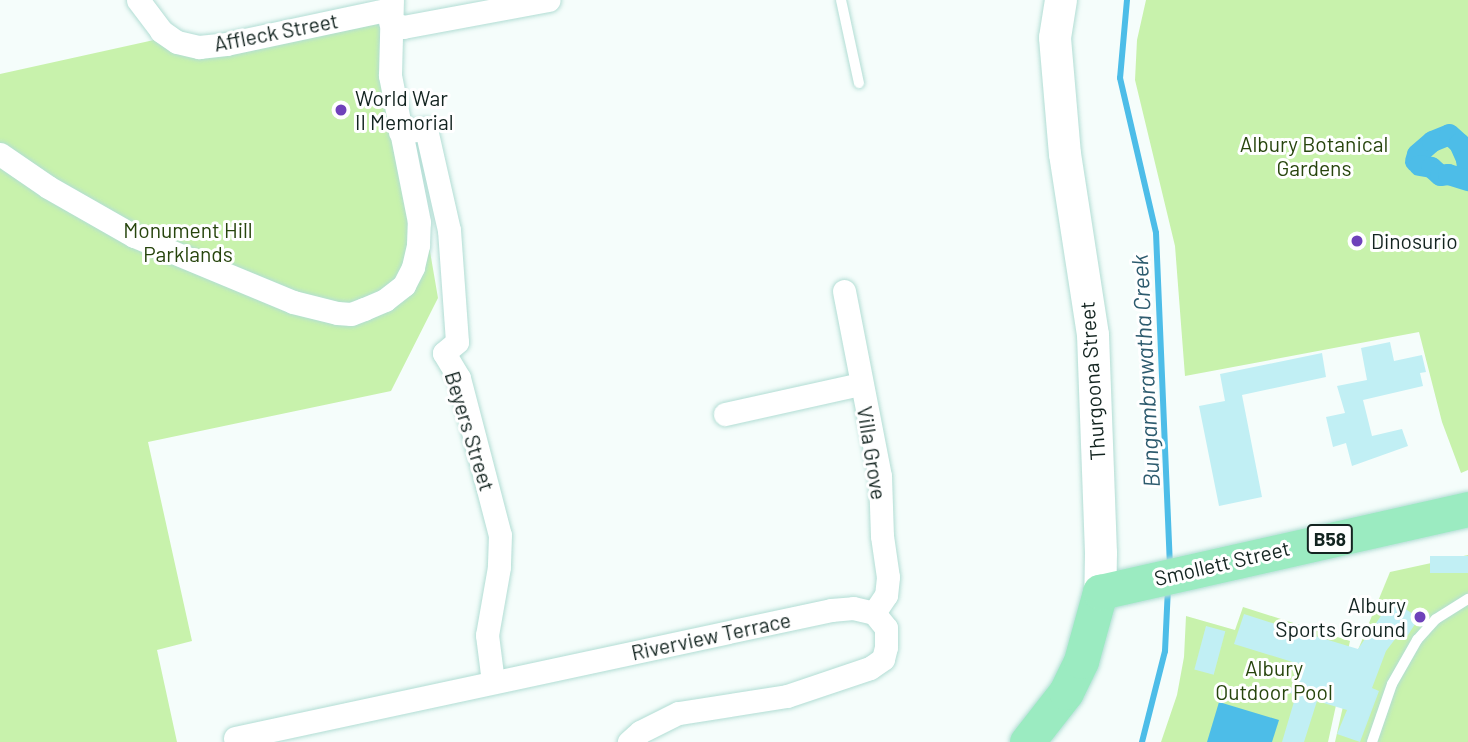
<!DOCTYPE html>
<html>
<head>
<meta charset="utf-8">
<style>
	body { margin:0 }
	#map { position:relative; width:1468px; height:742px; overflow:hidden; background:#f5fdfb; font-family:Barlow,sans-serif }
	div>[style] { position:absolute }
	.green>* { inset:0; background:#c8f2ac }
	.water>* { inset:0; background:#4dbde8 }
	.stream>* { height:6px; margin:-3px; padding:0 3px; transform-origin:3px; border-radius:3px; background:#4dbde8 }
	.canal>* { height:21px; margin:-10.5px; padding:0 10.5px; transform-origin:10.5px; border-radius:10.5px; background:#4dbde8 }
	.building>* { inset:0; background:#c1eff4; transform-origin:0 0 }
	.roads { filter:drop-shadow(0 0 2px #b2ddd4) drop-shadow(0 0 2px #b2ddd4) }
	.service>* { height:10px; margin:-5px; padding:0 5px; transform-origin:5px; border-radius:5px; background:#fff }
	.minor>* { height:23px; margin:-11.5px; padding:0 11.5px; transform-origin:11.5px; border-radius:11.5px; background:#fff }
	.secondary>* { height:32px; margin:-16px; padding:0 16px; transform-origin:16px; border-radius:16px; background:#fff }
	.primary>* { height:35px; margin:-17.5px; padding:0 17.5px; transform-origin:17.5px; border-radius:17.5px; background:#9bebc1 }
	.dots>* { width:19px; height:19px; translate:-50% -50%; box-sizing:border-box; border:4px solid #fff; border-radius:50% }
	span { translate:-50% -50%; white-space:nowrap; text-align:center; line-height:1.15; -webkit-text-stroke:6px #fff; paint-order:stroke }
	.shield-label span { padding:2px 5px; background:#fff; border:2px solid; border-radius:5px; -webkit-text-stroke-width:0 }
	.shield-label { font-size:19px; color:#132420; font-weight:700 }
	.street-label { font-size:21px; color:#132420 }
	.poi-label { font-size:21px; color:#132420 }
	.left { translate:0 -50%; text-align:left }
	.right { translate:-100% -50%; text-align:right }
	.park-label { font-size:21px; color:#27450d }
	.water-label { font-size:23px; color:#2d5b6e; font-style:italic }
</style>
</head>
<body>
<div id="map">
	<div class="green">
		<div style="clip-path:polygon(1146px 0,1468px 0,1468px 470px,1461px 473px,1442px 422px,1419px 332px,1185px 376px,1175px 246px,1135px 80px,1137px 40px)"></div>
		<div style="clip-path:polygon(389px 13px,438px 298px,391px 391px,148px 442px,192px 641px,157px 650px,177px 742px,0 742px,0 74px,154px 40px,177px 48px)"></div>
		<div style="clip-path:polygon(1468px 555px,1468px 742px,1335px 742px,1353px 662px,1390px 572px)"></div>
		<div style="clip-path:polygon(1243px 607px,1350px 641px,1328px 742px,1161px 742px,1177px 695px,1184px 657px,1186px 616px,1235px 630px)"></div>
	</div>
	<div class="water">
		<div style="clip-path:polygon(1219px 702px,1279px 720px,1272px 742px,1207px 742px)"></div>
	</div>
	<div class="stream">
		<div style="left:1127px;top:0;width:78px;rotate:95.1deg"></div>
		<div style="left:1120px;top:78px;width:159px;rotate:76.9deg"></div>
		<div style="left:1156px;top:233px;width:331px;rotate:87.6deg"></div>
		<div style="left:1142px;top:742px;width:94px;rotate:-75.8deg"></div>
		<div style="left:1165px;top:651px;width:63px;rotate:-87.3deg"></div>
	</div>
	<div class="canal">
		<div style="left:1415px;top:161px;width:7px;rotate:-74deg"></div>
		<div style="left:1417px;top:154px;width:20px;rotate:-41deg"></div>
		<div style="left:1432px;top:141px;width:18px;rotate:-22deg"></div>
		<div style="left:1449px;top:134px;width:13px;rotate:42deg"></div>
		<div style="left:1459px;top:143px;width:17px;rotate:66deg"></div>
		<div style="left:1466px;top:159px;width:17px;rotate:83deg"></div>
		<div style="left:1419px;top:165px;width:12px;rotate:9deg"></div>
		<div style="left:1431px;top:167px;width:12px;rotate:42deg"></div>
		<div style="left:1440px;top:175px;width:8px;rotate:-7deg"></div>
		<div style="left:1448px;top:174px;width:21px;rotate:17deg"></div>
	</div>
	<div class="building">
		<div style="clip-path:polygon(1390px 342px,1394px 361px,1422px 355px,1426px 372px,1420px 373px,1423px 386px,1363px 400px,1372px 436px,1402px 429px,1408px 446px,1352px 466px,1346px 443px,1333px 447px,1326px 417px,1345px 413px,1337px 386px,1367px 380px,1361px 348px)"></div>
		<div style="clip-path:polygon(1322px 353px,1326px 377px,1242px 395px,1262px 497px,1219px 506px,1199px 406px,1225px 401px,1220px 374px)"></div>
		<div style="left:1468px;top:556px;width:17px;height:38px;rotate:90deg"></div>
		<div style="clip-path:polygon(1392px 600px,1419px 618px,1406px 638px,1399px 634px,1386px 651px,1372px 688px,1379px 691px,1360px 742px,1337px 734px,1347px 710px,1317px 701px,1304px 742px,1282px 742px,1296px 695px,1290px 693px,1299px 664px,1234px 644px,1244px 614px,1294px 630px,1297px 624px,1316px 630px,1315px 636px,1358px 649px)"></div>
		<div style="left:1206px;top:626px;width:20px;height:45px;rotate:15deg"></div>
	</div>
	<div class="roads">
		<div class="service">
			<div style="left:841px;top:0;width:85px;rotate:77.8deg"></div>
			<div style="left:1372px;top:742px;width:61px;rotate:-71deg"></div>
			<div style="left:1392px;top:684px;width:51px;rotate:-60.4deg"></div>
			<div style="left:1417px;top:640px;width:28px;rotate:-48deg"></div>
			<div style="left:1436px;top:619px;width:38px;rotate:-32deg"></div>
		</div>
		<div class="minor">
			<div style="left:138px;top:0;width:39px;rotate:53deg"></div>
			<div style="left:161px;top:31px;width:19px;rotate:35deg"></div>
			<div style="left:177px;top:42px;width:23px;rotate:13deg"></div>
			<div style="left:199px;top:47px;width:27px;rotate:-6deg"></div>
			<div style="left:226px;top:44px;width:168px;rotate:-12deg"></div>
			<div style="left:390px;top:22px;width:14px;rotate:21deg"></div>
			<div style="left:403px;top:27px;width:148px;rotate:-10.5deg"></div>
			<div style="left:400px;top:132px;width:26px;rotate:-7deg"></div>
			<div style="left:426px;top:129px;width:104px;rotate:77.2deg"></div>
			<div style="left:449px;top:230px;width:112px;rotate:85.9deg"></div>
			<div style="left:457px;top:342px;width:17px;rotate:140deg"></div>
			<div style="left:444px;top:353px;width:29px;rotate:59deg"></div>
			<div style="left:459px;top:378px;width:162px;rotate:75.4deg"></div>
			<div style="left:500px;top:535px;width:32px;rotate:92deg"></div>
			<div style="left:499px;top:567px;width:69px;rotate:100deg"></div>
			<div style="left:487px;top:635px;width:47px;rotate:82.7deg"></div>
			<div style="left:0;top:154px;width:58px;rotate:34.5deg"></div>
			<div style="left:48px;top:187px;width:99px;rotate:29.7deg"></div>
			<div style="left:134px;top:236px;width:172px;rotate:22.5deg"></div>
			<div style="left:293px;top:302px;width:45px;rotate:14deg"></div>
			<div style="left:337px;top:313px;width:14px;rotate:4deg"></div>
			<div style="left:351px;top:314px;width:14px;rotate:-21deg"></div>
			<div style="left:364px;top:309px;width:23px;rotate:-23deg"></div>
			<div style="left:385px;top:300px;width:24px;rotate:-38deg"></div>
			<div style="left:404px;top:285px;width:20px;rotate:-63deg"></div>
			<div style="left:413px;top:267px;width:23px;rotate:-77deg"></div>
			<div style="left:418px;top:245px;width:23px;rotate:-88deg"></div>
			<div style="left:419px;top:222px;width:150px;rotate:-101.2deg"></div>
			<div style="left:390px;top:75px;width:75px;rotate:-88.5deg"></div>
			<div style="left:844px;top:291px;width:188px;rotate:79deg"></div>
			<div style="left:880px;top:476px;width:60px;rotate:88.1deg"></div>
			<div style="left:882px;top:536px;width:41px;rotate:81.7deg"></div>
			<div style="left:888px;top:577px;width:18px;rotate:96deg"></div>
			<div style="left:886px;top:595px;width:22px;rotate:124deg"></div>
			<div style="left:725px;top:414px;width:138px;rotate:-12.5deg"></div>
			<div style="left:235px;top:738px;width:610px;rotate:-12.12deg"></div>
			<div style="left:831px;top:610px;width:22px;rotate:-5deg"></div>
			<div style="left:853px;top:608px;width:22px;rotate:13deg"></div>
			<div style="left:874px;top:613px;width:19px;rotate:51deg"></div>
			<div style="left:886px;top:628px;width:19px;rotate:90deg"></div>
			<div style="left:886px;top:647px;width:12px;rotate:104deg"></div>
			<div style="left:883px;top:659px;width:16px;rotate:145deg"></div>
			<div style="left:870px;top:668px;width:88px;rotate:161.4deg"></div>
			<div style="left:787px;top:696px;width:110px;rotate:171.1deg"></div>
			<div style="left:678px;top:713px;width:42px;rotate:153.4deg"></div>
			<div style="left:640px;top:732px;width:15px;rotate:138deg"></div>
		</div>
		<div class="secondary">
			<div style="left:1061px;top:0;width:38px;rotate:99deg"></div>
			<div style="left:1055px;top:38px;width:116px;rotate:85.1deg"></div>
			<div style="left:1065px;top:154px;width:183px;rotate:81.2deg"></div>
			<div style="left:1093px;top:335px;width:218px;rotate:87.9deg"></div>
			<div style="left:1101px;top:553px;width:39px;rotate:91deg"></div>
		</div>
		<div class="primary">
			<div style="left:1027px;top:742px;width:63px;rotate:-52deg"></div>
			<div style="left:1066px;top:692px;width:34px;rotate:-64deg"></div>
			<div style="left:1081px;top:661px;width:72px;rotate:-74.6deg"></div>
			<div style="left:1100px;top:592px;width:377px;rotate:-12.7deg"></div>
		</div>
	</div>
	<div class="dots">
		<div style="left:341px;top:110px;background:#6f42ba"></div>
		<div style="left:1357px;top:241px;background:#6f42ba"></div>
		<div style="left:1420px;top:617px;background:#6f42ba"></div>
	</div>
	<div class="shield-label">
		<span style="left:1330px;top:539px">B58</span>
	</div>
	<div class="street-label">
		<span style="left:276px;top:32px;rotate:-11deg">Affleck Street</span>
		<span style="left:1092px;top:381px;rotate:-94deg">Thurgoona Street</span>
		<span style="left:470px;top:431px;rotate:73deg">Beyers Street</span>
		<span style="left:872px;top:453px;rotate:81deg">Villa Grove</span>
		<span style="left:1222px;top:563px;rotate:-13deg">Smollett Street</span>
		<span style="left:711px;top:636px;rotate:-12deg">Riverview Terrace</span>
	</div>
	<div class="poi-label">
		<span class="left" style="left:355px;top:110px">World War<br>II Memorial</span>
		<span class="left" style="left:1371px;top:241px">Dinosurio</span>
		<span class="right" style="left:1406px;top:617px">Albury<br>Sports Ground</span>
	</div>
	<div class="park-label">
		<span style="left:1314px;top:156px">Albury Botanical<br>Gardens</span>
		<span style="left:188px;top:242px">Monument Hill<br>Parklands</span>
		<span style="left:1274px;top:680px">Albury<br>Outdoor Pool</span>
	</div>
	<div class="water-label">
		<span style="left:1145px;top:371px;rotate:-93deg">Bungambrawatha Creek</span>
	</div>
</div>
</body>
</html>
